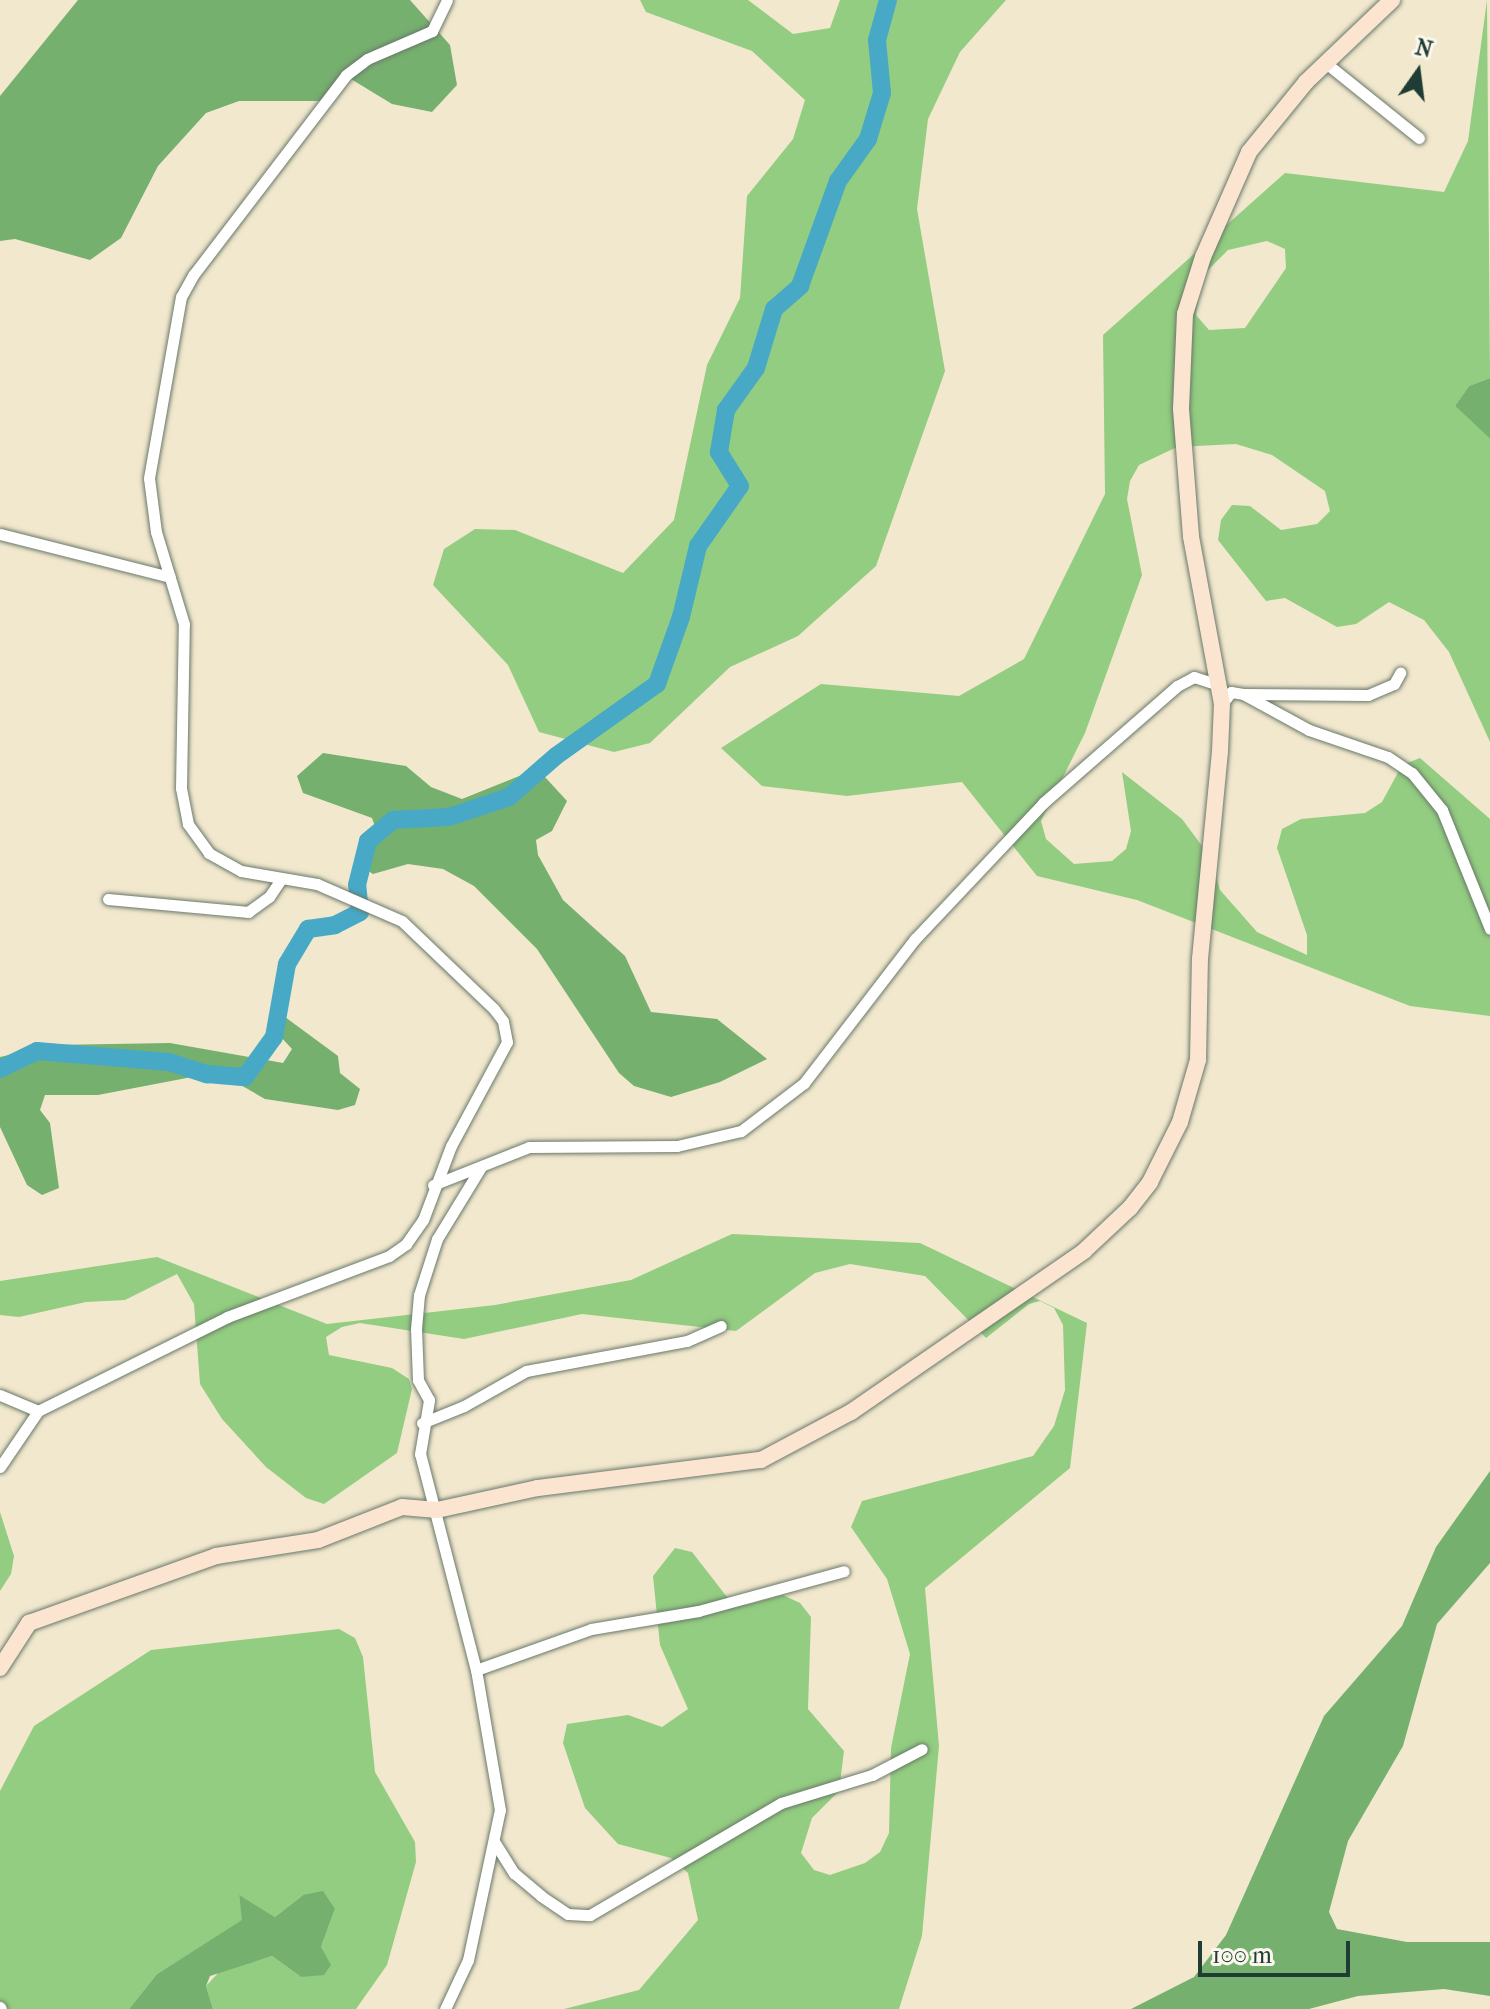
<!DOCTYPE html>
<html>
<head>
<meta charset="utf-8">
<style>
	body { margin:0 }
	#map { position:relative; width:1490px; height:2009px; overflow:hidden; background:#f2e8ce; font-family:"IM FELL French Canon",serif }
	div>[style] { position:absolute }
	.green>* { inset:0; background:#93cd81 }
	.forest>* { inset:0; background:#76b06f }
	.river>* { height:18px; margin:-9px; padding:0 9px; transform-origin:9px; border-radius:9px; background:#47a9c6 }
	.roads { filter:drop-shadow(0 0 2px #69796a) drop-shadow(0 0 2px #69796a) }
	.street>* { height:11px; margin:-5.5px; padding:0 5.5px; transform-origin:5.5px; border-radius:5.5px; background:#fff }
	.secondary>* { height:16px; margin:-8px; padding:0 8px; transform-origin:8px; border-radius:8px; background:#fce5d0 }
	span { translate:-50% -50%; white-space:nowrap; text-align:center; line-height:1.15; -webkit-text-stroke:6px #fbf7ec; paint-order:stroke }
	.north { position:absolute; left:1378px; top:32px; width:80px; height:80px; -webkit-text-stroke:6px #fbf7ec; paint-order:stroke; rotate:14deg; font-size:22px; font-weight:700; line-height:32px; text-align:center; color:#1f3d34 }
	.north::after { content:''; display:block; margin:auto; width:28px; height:36px; background:#1f3d34; clip-path:polygon(50% 0,100% 100%,50% 72%,0 100%) }
	.scale { position:absolute; left:1198px; top:1941px; width:152px; height:36px; box-sizing:border-box; border:4px solid #1f3d34; border-top:0; padding-left:10px; font-size:24px; line-height:28px; white-space:nowrap; color:#1f3d34; -webkit-text-stroke:6px #fbf7ec; paint-order:stroke }
</style>
</head>
<body>
<div id="map">
	<div class="green">
		<div style="clip-path:polygon(640px 0,748px 0,793px 34px,830px 28px,840px 0,1006px 0,960px 52px,928px 119px,917px 209px,945px 371px,876px 566px,798px 636px,730px 667px,650px 743px,614px 752px,539px 732px,508px 665px,433px 585px,444px 549px,475px 529px,515px 530px,623px 573px,674px 520px,707px 365px,740px 298px,747px 196px,793px 139px,805px 100px,752px 51px,646px 12px)"></div>
		<div style="clip-path:polygon(evenodd,1487px 0,1490px 378px,1469px 386px,1455px 406px,1490px 439px,1490px 742px,1449px 652px,1424px 620px,1389px 602px,1356px 624px,1337px 627px,1285px 598px,1266px 601px,1218px 540px,1221px 520px,1232px 505px,1250px 506px,1281px 530px,1317px 524px,1330px 511px,1325px 491px,1272px 455px,1236px 444px,1177px 447px,1139px 465px,1130px 481px,1127px 499px,1142px 575px,1085px 733px,1041px 821px,1046px 839px,1074px 864px,1112px 861px,1126px 849px,1131px 831px,1122px 772px,1182px 819px,1211px 858px,1220px 890px,1257px 932px,1307px 955px,1307px 935px,1277px 848px,1282px 829px,1301px 819px,1365px 813px,1382px 802px,1402px 765px,1420px 758px,1490px 819px,1490px 1016px,1410px 1006px,1137px 900px,1037px 876px,962px 782px,847px 796px,762px 786px,721px 748px,821px 684px,959px 696px,1024px 659px,1105px 494px,1103px 335px,1285px 173px,1444px 192px,1468px 141px,1487px 0,1267px 241px,1285px 249px,1286px 268px,1245px 328px,1209px 330px,1196px 315px,1201px 277px,1228px 250px,1267px 241px)"></div>
		<div style="clip-path:polygon(732px 1234px,920px 1243px,1087px 1323px,1070px 1468px,925px 1588px,939px 1746px,922px 1936px,899px 2009px,564px 2009px,639px 1990px,698px 1920px,688px 1873px,671px 1858px,618px 1844px,585px 1808px,563px 1743px,567px 1724px,628px 1715px,662px 1727px,688px 1709px,660px 1645px,653px 1576px,675px 1548px,692px 1552px,727px 1597px,746px 1605px,783px 1595px,800px 1603px,811px 1617px,808px 1709px,844px 1751px,839px 1791px,812px 1818px,801px 1853px,814px 1870px,830px 1875px,865px 1863px,880px 1852px,889px 1833px,891px 1748px,910px 1654px,887px 1579px,851px 1527px,862px 1501px,1033px 1456px,1054px 1426px,1065px 1390px,1063px 1325px,1054px 1308px,1040px 1301px,1029px 1304px,986px 1338px,925px 1276px,850px 1264px,815px 1273px,736px 1331px,582px 1314px,464px 1339px,360px 1323px,342px 1327px,326px 1337px,329px 1355px,392px 1368px,409px 1379px,412px 1389px,397px 1453px,324px 1504px,306px 1498px,266px 1467px,222px 1419px,200px 1384px,194px 1304px,177px 1274px,125px 1300px,86px 1302px,19px 1317px,0 1315px,0 1281px,157px 1257px,327px 1324px,495px 1305px,631px 1280px)"></div>
		<div style="clip-path:polygon(0 1512px,14px 1556px,11px 1574px,0 1591px)"></div>
		<div style="clip-path:polygon(339px 1629px,355px 1638px,363px 1657px,375px 1772px,415px 1842px,416px 1862px,387px 1965px,356px 2009px,213px 2009px,206px 1986px,220px 1971px,272px 1956px,301px 1977px,321px 1947px,335px 1909px,303px 1895px,275px 1917px,239px 1896px,243px 1920px,157px 1974px,129px 2009px,0 2009px,0 1791px,34px 1726px,151px 1650px)"></div>
	</div>
	<div class="forest">
		<div style="clip-path:polygon(78px 0,410px 0,450px 45px,457px 85px,432px 112px,392px 104px,346px 76px,327px 101px,239px 101px,206px 113px,158px 166px,121px 238px,90px 260px,15px 239px,0 241px,0 96px)"></div>
		<div style="clip-path:polygon(1490px 378px,1490px 439px,1455px 406px,1469px 386px)"></div>
		<div style="clip-path:polygon(323px 753px,406px 766px,431px 787px,462px 799px,527px 773px,545px 777px,567px 801px,552px 831px,536px 840px,538px 855px,563px 900px,625px 956px,651px 1012px,717px 1019px,767px 1059px,720px 1082px,671px 1097px,634px 1086px,619px 1073px,537px 949px,474px 886px,443px 869px,408px 864px,373px 874px,358px 864px,378px 835px,372px 818px,303px 793px,297px 776px)"></div>
		<div style="clip-path:polygon(285px 1017px,338px 1056px,340px 1073px,360px 1089px,355px 1105px,338px 1110px,265px 1099px,218px 1072px,98px 1095px,45px 1095px,40px 1110px,50px 1123px,59px 1188px,42px 1195px,27px 1185px,0 1127px,0 1057px,52px 1045px,170px 1043px,283px 1063px,292px 1049px,279px 1035px)"></div>
		<div style="clip-path:polygon(1490px 1471px,1490px 1563px,1437px 1624px,1403px 1746px,1348px 1841px,1329px 1912px,1337px 1929px,1407px 1942px,1490px 1942px,1490px 1996px,1444px 1989px,1358px 1996px,1309px 2009px,1131px 2009px,1194px 1977px,1226px 1935px,1324px 1716px,1402px 1626px,1436px 1547px)"></div>
		<div style="clip-path:polygon(323px 1891px,335px 1909px,321px 1947px,331px 1965px,324px 1975px,301px 1977px,272px 1956px,210px 1976px,206px 1986px,213px 2009px,129px 2009px,157px 1974px,242px 1920px,239px 1895px,275px 1917px,303px 1895px)"></div>
	</div>
	<div class="river">
		<div style="left:0;top:1069px;width:41px;rotate:-25.9deg"></div>
		<div style="left:37px;top:1051px;width:132px;rotate:4.8deg"></div>
		<div style="left:169px;top:1062px;width:40px;rotate:18deg"></div>
		<div style="left:207px;top:1074px;width:38px;rotate:5deg"></div>
		<div style="left:245px;top:1077px;width:49px;rotate:-54.1deg"></div>
		<div style="left:274px;top:1037px;width:74px;rotate:-79.9deg"></div>
		<div style="left:287px;top:964px;width:41px;rotate:-59deg"></div>
		<div style="left:308px;top:929px;width:27px;rotate:-8deg"></div>
		<div style="left:335px;top:925px;width:28px;rotate:-27deg"></div>
		<div style="left:360px;top:912px;width:27px;rotate:-96deg"></div>
		<div style="left:357px;top:885px;width:45px;rotate:-76deg"></div>
		<div style="left:368px;top:841px;width:33px;rotate:-40deg"></div>
		<div style="left:393px;top:820px;width:56px;rotate:-3.1deg"></div>
		<div style="left:449px;top:817px;width:63px;rotate:-18.4deg"></div>
		<div style="left:509px;top:797px;width:62px;rotate:-41.1deg"></div>
		<div style="left:556px;top:756px;width:124px;rotate:-35.5deg"></div>
		<div style="left:657px;top:684px;width:71px;rotate:-70.3deg"></div>
		<div style="left:681px;top:617px;width:73px;rotate:-76.5deg"></div>
		<div style="left:698px;top:546px;width:73px;rotate:-55deg"></div>
		<div style="left:740px;top:486px;width:40px;rotate:-122deg"></div>
		<div style="left:719px;top:452px;width:43px;rotate:-80.5deg"></div>
		<div style="left:726px;top:410px;width:52px;rotate:-54.5deg"></div>
		<div style="left:756px;top:368px;width:62px;rotate:-73deg"></div>
		<div style="left:774px;top:309px;width:35px;rotate:-41deg"></div>
		<div style="left:800px;top:286px;width:112px;rotate:-70.1deg"></div>
		<div style="left:838px;top:181px;width:52px;rotate:-54.5deg"></div>
		<div style="left:868px;top:139px;width:48px;rotate:-73.1deg"></div>
		<div style="left:882px;top:93px;width:53px;rotate:-95.4deg"></div>
		<div style="left:877px;top:40px;width:41px;rotate:-74.6deg"></div>
	</div>
	<div class="roads">
		<div class="street">
			<div style="left:1327px;top:64px;width:118px;rotate:38.8deg"></div>
			<div style="left:0;top:534px;width:175px;rotate:14.2deg"></div>
			<div style="left:1243px;top:694px;width:125px;rotate:0.5deg"></div>
			<div style="left:1368px;top:695px;width:28px;rotate:-23deg"></div>
			<div style="left:1394px;top:684px;width:13px;rotate:-61deg"></div>
			<div style="left:1222px;top:704px;width:15px;rotate:-53deg"></div>
			<div style="left:1231px;top:692px;width:12px;rotate:9deg"></div>
			<div style="left:1243px;top:694px;width:75px;rotate:28.6deg"></div>
			<div style="left:1309px;top:730px;width:83px;rotate:18.9deg"></div>
			<div style="left:1388px;top:757px;width:29px;rotate:34deg"></div>
			<div style="left:1412px;top:773px;width:48px;rotate:51deg"></div>
			<div style="left:1442px;top:810px;width:128px;rotate:68deg"></div>
			<div style="left:108px;top:899px;width:141px;rotate:5.3deg"></div>
			<div style="left:248px;top:912px;width:26px;rotate:-36deg"></div>
			<div style="left:269px;top:897px;width:22px;rotate:-56deg"></div>
			<div style="left:433px;top:1185px;width:103px;rotate:-21.6deg"></div>
			<div style="left:529px;top:1147px;width:148px;rotate:-0.4deg"></div>
			<div style="left:677px;top:1146px;width:66px;rotate:-13.2deg"></div>
			<div style="left:741px;top:1131px;width:79px;rotate:-37.3deg"></div>
			<div style="left:804px;top:1083px;width:182px;rotate:-52.4deg"></div>
			<div style="left:915px;top:939px;width:187px;rotate:-46.7deg"></div>
			<div style="left:1043px;top:803px;width:178px;rotate:-41.1deg"></div>
			<div style="left:1177px;top:686px;width:19px;rotate:-28deg"></div>
			<div style="left:1194px;top:677px;width:22px;rotate:18deg"></div>
			<div style="left:0;top:1395px;width:41px;rotate:22.8deg"></div>
			<div style="left:422px;top:1423px;width:45px;rotate:-22deg"></div>
			<div style="left:464px;top:1406px;width:71px;rotate:-29.4deg"></div>
			<div style="left:526px;top:1371px;width:164px;rotate:-10.6deg"></div>
			<div style="left:687px;top:1341px;width:37px;rotate:-24deg"></div>
			<div style="left:0;top:1467px;width:68px;rotate:-55.8deg"></div>
			<div style="left:38px;top:1411px;width:211px;rotate:-26.4deg"></div>
			<div style="left:227px;top:1317px;width:173px;rotate:-20.6deg"></div>
			<div style="left:389px;top:1256px;width:21px;rotate:-35deg"></div>
			<div style="left:406px;top:1244px;width:29px;rotate:-55deg"></div>
			<div style="left:423px;top:1220px;width:79px;rotate:-69.3deg"></div>
			<div style="left:451px;top:1146px;width:118px;rotate:-61.7deg"></div>
			<div style="left:507px;top:1042px;width:21px;rotate:-101deg"></div>
			<div style="left:503px;top:1021px;width:15px;rotate:-127deg"></div>
			<div style="left:494px;top:1009px;width:127px;rotate:-136.3deg"></div>
			<div style="left:402px;top:921px;width:93px;rotate:-156.5deg"></div>
			<div style="left:317px;top:884px;width:77px;rotate:-170.3deg"></div>
			<div style="left:241px;top:871px;width:37px;rotate:-151deg"></div>
			<div style="left:209px;top:853px;width:36px;rotate:-126deg"></div>
			<div style="left:188px;top:824px;width:37px;rotate:-101deg"></div>
			<div style="left:181px;top:788px;width:164px;rotate:-89deg"></div>
			<div style="left:184px;top:624px;width:96px;rotate:-106.9deg"></div>
			<div style="left:156px;top:532px;width:54px;rotate:-97.4deg"></div>
			<div style="left:149px;top:478px;width:184px;rotate:-80deg"></div>
			<div style="left:181px;top:297px;width:26px;rotate:-61deg"></div>
			<div style="left:194px;top:274px;width:250px;rotate:-52.6deg"></div>
			<div style="left:346px;top:75px;width:26px;rotate:-37deg"></div>
			<div style="left:367px;top:59px;width:71px;rotate:-23.3deg"></div>
			<div style="left:432px;top:31px;width:34px;rotate:-64deg"></div>
			<div style="left:476px;top:1670px;width:122px;rotate:-19.6deg"></div>
			<div style="left:591px;top:1629px;width:109px;rotate:-9.5deg"></div>
			<div style="left:698px;top:1611px;width:151px;rotate:-15.3deg"></div>
			<div style="left:495px;top:1843px;width:36px;rotate:58deg"></div>
			<div style="left:514px;top:1873px;width:35px;rotate:40deg"></div>
			<div style="left:541px;top:1896px;width:32px;rotate:34deg"></div>
			<div style="left:568px;top:1914px;width:22px;rotate:3deg"></div>
			<div style="left:590px;top:1915px;width:221px;rotate:-30.4deg"></div>
			<div style="left:781px;top:1803px;width:95px;rotate:-17.1deg"></div>
			<div style="left:872px;top:1775px;width:56px;rotate:-27.5deg"></div>
			<div style="left:0;top:2007px;width:2px;rotate:63deg"></div>
			<div style="left:445px;top:2009px;width:54px;rotate:-64.9deg"></div>
			<div style="left:468px;top:1960px;width:153px;rotate:-78deg"></div>
			<div style="left:500px;top:1810px;width:142px;rotate:-99.7deg"></div>
			<div style="left:476px;top:1670px;width:223px;rotate:-104.5deg"></div>
			<div style="left:420px;top:1454px;width:55px;rotate:-80.5deg"></div>
			<div style="left:429px;top:1400px;width:23px;rotate:-119deg"></div>
			<div style="left:418px;top:1380px;width:51px;rotate:-92.2deg"></div>
			<div style="left:416px;top:1329px;width:34px;rotate:-85deg"></div>
			<div style="left:419px;top:1295px;width:59px;rotate:-72.2deg"></div>
			<div style="left:437px;top:1239px;width:84px;rotate:-58.6deg"></div>
		</div>
		<div class="secondary">
			<div style="left:0;top:1668px;width:54px;rotate:-57.2deg"></div>
			<div style="left:29px;top:1623px;width:199px;rotate:-19.7deg"></div>
			<div style="left:216px;top:1556px;width:103px;rotate:-8.9deg"></div>
			<div style="left:318px;top:1540px;width:90px;rotate:-21.4deg"></div>
			<div style="left:402px;top:1507px;width:35px;rotate:5deg"></div>
			<div style="left:437px;top:1510px;width:103px;rotate:-12.3deg"></div>
			<div style="left:538px;top:1488px;width:225px;rotate:-7.2deg"></div>
			<div style="left:761px;top:1460px;width:102px;rotate:-28.1deg"></div>
			<div style="left:851px;top:1412px;width:283px;rotate:-34.6deg"></div>
			<div style="left:1084px;top:1251px;width:63px;rotate:-43.1deg"></div>
			<div style="left:1130px;top:1208px;width:33px;rotate:-52deg"></div>
			<div style="left:1150px;top:1182px;width:67px;rotate:-63.4deg"></div>
			<div style="left:1180px;top:1122px;width:65px;rotate:-73.8deg"></div>
			<div style="left:1198px;top:1060px;width:101px;rotate:-88.9deg"></div>
			<div style="left:1200px;top:959px;width:209px;rotate:-84.5deg"></div>
			<div style="left:1220px;top:751px;width:47px;rotate:-87.6deg"></div>
			<div style="left:1222px;top:704px;width:171px;rotate:-100.5deg"></div>
			<div style="left:1191px;top:536px;width:127px;rotate:-94.5deg"></div>
			<div style="left:1181px;top:409px;width:95px;rotate:-87.6deg"></div>
			<div style="left:1185px;top:314px;width:60px;rotate:-72.5deg"></div>
			<div style="left:1203px;top:257px;width:115px;rotate:-66.3deg"></div>
			<div style="left:1249px;top:152px;width:90px;rotate:-50.8deg"></div>
			<div style="left:1306px;top:82px;width:119px;rotate:-43.6deg"></div>
		</div>
	</div>
	<div class="north">N</div>
	<div class="scale">100 m</div>
</div>
</body>
</html>
